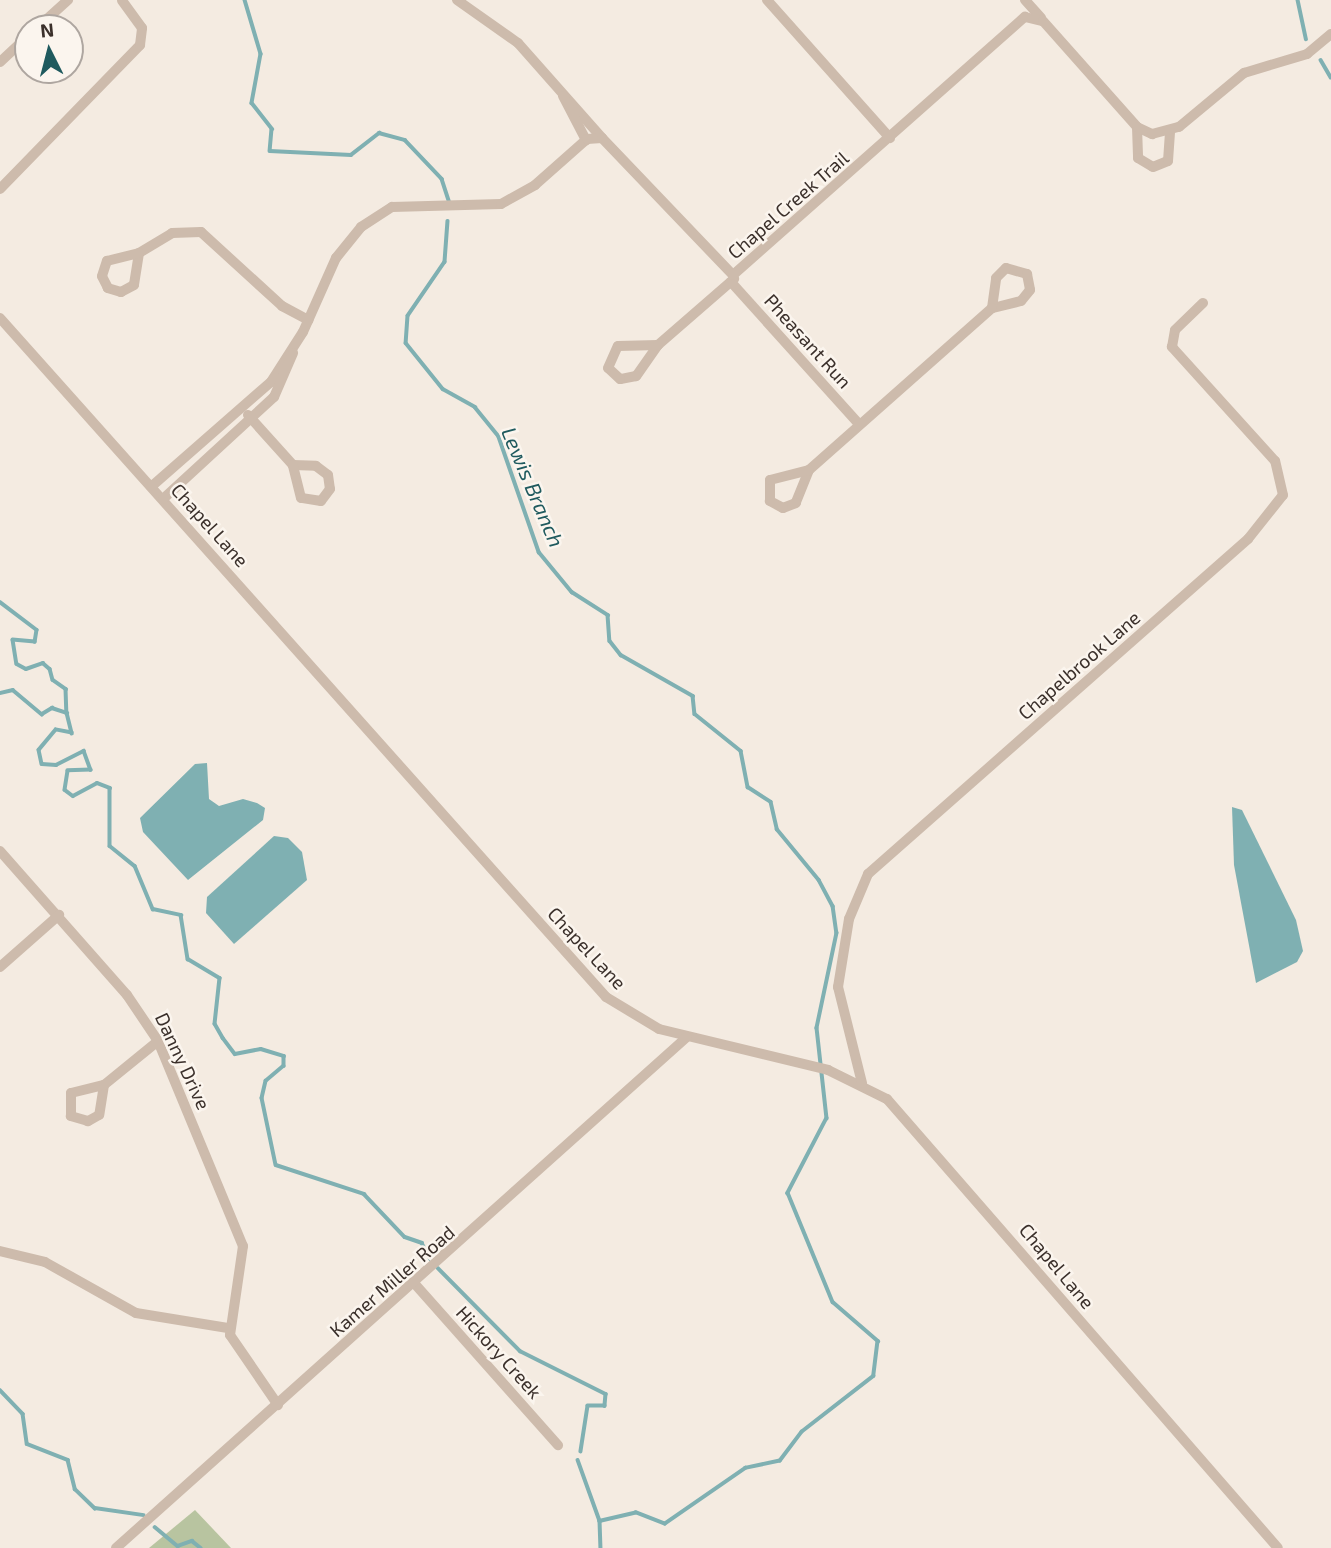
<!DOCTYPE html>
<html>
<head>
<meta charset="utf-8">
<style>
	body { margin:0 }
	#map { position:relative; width:1331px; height:1548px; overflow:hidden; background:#f4ebe1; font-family:"Exo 2",sans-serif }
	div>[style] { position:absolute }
	.green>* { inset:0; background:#b8c4a0 }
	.water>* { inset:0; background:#7fb0b2 }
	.stream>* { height:3.5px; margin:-1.75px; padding:0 1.75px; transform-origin:1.75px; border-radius:1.75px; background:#7fb0b2 }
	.street>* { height:10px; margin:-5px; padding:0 5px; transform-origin:5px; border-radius:5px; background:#cdbbac }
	span { translate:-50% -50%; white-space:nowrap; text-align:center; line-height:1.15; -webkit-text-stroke:5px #fbf5ee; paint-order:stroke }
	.street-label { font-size:19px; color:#3b302b }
	.water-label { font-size:21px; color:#1f5a5e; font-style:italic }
	.north { position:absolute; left:14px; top:14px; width:70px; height:70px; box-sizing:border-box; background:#fbf5ee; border:2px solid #aea6a0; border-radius:50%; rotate:354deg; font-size:19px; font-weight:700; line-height:28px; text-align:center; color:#3b302b }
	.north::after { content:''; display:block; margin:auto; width:24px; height:32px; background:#1f5a5e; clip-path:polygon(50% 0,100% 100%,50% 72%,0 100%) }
</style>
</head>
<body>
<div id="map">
	<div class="green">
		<div style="clip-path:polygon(195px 1510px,231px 1548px,149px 1548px)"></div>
	</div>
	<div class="water">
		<div style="clip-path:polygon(207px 763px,209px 799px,219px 806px,243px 799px,257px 803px,265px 808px,263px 820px,188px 880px,143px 832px,140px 818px,195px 764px)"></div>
		<div style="clip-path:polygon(1232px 807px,1242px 810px,1296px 920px,1303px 951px,1297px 962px,1256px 983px,1234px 865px)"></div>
		<div style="clip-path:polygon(274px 836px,288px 838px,302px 852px,307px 880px,234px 944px,206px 913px,207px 897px)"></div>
	</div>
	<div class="stream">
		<div style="left:245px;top:0;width:56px;rotate:73.5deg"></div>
		<div style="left:261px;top:54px;width:50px;rotate:100.4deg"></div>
		<div style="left:252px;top:103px;width:33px;rotate:52deg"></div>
		<div style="left:272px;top:129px;width:22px;rotate:95deg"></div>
		<div style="left:270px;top:151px;width:81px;rotate:2.8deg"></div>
		<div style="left:351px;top:155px;width:36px;rotate:-38deg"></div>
		<div style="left:379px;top:133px;width:27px;rotate:15deg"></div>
		<div style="left:405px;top:140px;width:54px;rotate:46.5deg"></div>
		<div style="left:442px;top:179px;width:23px;rotate:72deg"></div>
		<div style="left:1298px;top:0;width:40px;rotate:78deg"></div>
		<div style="left:1321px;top:60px;width:20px;rotate:60deg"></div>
		<div style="left:448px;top:221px;width:41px;rotate:94.2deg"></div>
		<div style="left:445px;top:262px;width:65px;rotate:124.4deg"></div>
		<div style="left:408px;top:316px;width:27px;rotate:94deg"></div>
		<div style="left:406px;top:343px;width:59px;rotate:51.2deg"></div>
		<div style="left:443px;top:389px;width:37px;rotate:29deg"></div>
		<div style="left:475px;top:407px;width:38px;rotate:51deg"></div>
		<div style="left:499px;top:437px;width:122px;rotate:70.8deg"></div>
		<div style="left:539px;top:552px;width:52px;rotate:50.5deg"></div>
		<div style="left:572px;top:592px;width:43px;rotate:32.6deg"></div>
		<div style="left:608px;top:615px;width:26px;rotate:86deg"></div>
		<div style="left:610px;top:641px;width:18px;rotate:52deg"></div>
		<div style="left:621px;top:655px;width:83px;rotate:29.7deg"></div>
		<div style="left:693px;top:696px;width:18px;rotate:84deg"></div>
		<div style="left:695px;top:714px;width:59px;rotate:38.8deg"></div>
		<div style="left:741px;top:751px;width:37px;rotate:79deg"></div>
		<div style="left:748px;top:787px;width:27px;rotate:33deg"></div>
		<div style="left:771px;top:802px;width:28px;rotate:77deg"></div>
		<div style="left:777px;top:829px;width:66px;rotate:50.5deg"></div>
		<div style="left:819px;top:880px;width:30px;rotate:62deg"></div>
		<div style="left:833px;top:906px;width:27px;rotate:82deg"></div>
		<div style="left:837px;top:933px;width:97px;rotate:101.9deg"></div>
		<div style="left:817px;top:1028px;width:91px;rotate:83.7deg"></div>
		<div style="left:827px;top:1118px;width:85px;rotate:117.5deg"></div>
		<div style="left:788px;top:1193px;width:118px;rotate:67.6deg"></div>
		<div style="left:833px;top:1302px;width:60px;rotate:40.9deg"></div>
		<div style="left:878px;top:1341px;width:35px;rotate:97deg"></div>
		<div style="left:874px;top:1376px;width:91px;rotate:142.1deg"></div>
		<div style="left:802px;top:1432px;width:36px;rotate:127deg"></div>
		<div style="left:780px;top:1461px;width:35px;rotate:168deg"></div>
		<div style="left:746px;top:1468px;width:98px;rotate:145.3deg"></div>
		<div style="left:665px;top:1524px;width:31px;rotate:-159deg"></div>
		<div style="left:636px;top:1513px;width:37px;rotate:167deg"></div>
		<div style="left:0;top:602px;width:46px;rotate:37.1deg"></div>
		<div style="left:37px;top:630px;width:12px;rotate:99deg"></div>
		<div style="left:35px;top:642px;width:22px;rotate:-175deg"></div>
		<div style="left:13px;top:640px;width:24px;rotate:81deg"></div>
		<div style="left:17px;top:664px;width:10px;rotate:29deg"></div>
		<div style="left:26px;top:669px;width:18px;rotate:-19deg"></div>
		<div style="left:43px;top:663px;width:9px;rotate:41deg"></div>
		<div style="left:50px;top:669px;width:11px;rotate:75deg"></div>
		<div style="left:53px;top:680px;width:16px;rotate:35deg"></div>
		<div style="left:66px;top:689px;width:24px;rotate:88deg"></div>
		<div style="left:0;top:693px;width:13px;rotate:-13deg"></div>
		<div style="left:13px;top:690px;width:38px;rotate:40deg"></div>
		<div style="left:42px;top:714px;width:12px;rotate:-31deg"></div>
		<div style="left:52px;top:708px;width:16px;rotate:18deg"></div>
		<div style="left:67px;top:713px;width:21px;rotate:76deg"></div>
		<div style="left:72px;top:733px;width:16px;rotate:-169deg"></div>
		<div style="left:56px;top:730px;width:26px;rotate:130deg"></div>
		<div style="left:39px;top:750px;width:14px;rotate:78deg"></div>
		<div style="left:42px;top:764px;width:14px;rotate:4deg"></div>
		<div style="left:56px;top:765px;width:31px;rotate:-27deg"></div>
		<div style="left:84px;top:751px;width:20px;rotate:70deg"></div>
		<div style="left:91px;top:770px;width:23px;rotate:178deg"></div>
		<div style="left:68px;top:771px;width:19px;rotate:99deg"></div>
		<div style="left:65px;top:790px;width:10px;rotate:37deg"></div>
		<div style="left:73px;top:796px;width:27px;rotate:-28deg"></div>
		<div style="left:97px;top:783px;width:14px;rotate:21deg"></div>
		<div style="left:110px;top:788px;width:58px;rotate:90deg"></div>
		<div style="left:110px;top:846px;width:32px;rotate:39deg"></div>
		<div style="left:135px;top:866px;width:47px;rotate:67.3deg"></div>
		<div style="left:153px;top:909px;width:29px;rotate:12deg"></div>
		<div style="left:181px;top:915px;width:45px;rotate:81deg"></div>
		<div style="left:188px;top:959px;width:37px;rotate:31deg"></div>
		<div style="left:220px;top:978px;width:46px;rotate:96.2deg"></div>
		<div style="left:215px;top:1024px;width:16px;rotate:60deg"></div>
		<div style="left:223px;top:1038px;width:20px;rotate:53deg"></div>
		<div style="left:235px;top:1054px;width:26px;rotate:-11deg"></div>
		<div style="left:261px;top:1049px;width:24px;rotate:17deg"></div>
		<div style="left:284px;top:1056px;width:10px;rotate:90deg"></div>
		<div style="left:284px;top:1066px;width:23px;rotate:140deg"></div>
		<div style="left:266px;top:1081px;width:17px;rotate:103deg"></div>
		<div style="left:262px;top:1098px;width:68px;rotate:78.2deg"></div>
		<div style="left:276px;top:1165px;width:93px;rotate:18.2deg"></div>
		<div style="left:364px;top:1194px;width:59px;rotate:46.4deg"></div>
		<div style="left:405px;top:1237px;width:18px;rotate:19deg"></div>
		<div style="left:422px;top:1243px;width:19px;rotate:62deg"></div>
		<div style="left:438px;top:1268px;width:117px;rotate:45.3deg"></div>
		<div style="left:520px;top:1351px;width:96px;rotate:26.6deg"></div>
		<div style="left:606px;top:1394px;width:12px;rotate:95deg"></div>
		<div style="left:605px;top:1406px;width:17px;rotate:180deg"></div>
		<div style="left:588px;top:1406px;width:46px;rotate:98.8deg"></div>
		<div style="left:0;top:1390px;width:33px;rotate:46deg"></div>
		<div style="left:23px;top:1414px;width:30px;rotate:82deg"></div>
		<div style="left:27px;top:1444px;width:44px;rotate:21.3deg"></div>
		<div style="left:68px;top:1460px;width:30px;rotate:76deg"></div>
		<div style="left:75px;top:1489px;width:28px;rotate:44deg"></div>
		<div style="left:95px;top:1508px;width:49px;rotate:8.3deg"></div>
		<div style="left:578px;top:1460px;width:65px;rotate:70.2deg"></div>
		<div style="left:600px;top:1521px;width:27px;rotate:88deg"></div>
		<div style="left:155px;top:1527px;width:30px;rotate:40deg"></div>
		<div style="left:178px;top:1546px;width:15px;rotate:-20deg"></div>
		<div style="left:192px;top:1541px;width:11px;rotate:38deg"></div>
	</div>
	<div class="street">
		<div style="left:457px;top:0;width:75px;rotate:35.2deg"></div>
		<div style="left:518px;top:43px;width:127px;rotate:48.5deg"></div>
		<div style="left:767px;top:0;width:185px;rotate:48.3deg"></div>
		<div style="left:1025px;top:0;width:24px;rotate:48deg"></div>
		<div style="left:37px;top:28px;width:42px;rotate:-42.1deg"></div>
		<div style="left:0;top:62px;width:38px;rotate:-43deg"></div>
		<div style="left:563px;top:96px;width:50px;rotate:62.4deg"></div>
		<div style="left:1137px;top:127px;width:31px;rotate:88deg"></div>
		<div style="left:1138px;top:158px;width:17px;rotate:31deg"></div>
		<div style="left:1153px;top:167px;width:16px;rotate:-22deg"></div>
		<div style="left:1168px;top:161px;width:30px;rotate:-86deg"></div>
		<div style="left:0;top:189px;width:201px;rotate:-45.8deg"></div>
		<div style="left:140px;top:45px;width:17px;rotate:-83deg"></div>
		<div style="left:142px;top:28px;width:34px;rotate:-126deg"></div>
		<div style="left:139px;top:253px;width:39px;rotate:-31deg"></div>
		<div style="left:172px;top:233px;width:29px;rotate:-2deg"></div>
		<div style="left:201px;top:232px;width:110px;rotate:42.4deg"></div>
		<div style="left:282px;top:306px;width:30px;rotate:28deg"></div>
		<div style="left:139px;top:253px;width:32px;rotate:99deg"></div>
		<div style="left:134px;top:285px;width:15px;rotate:152deg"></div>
		<div style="left:121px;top:292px;width:14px;rotate:-163deg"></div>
		<div style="left:108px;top:288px;width:13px;rotate:-117deg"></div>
		<div style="left:102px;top:276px;width:16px;rotate:-72deg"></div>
		<div style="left:107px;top:261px;width:33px;rotate:-14deg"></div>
		<div style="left:1006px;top:268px;width:22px;rotate:16deg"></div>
		<div style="left:1027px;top:274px;width:16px;rotate:79deg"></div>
		<div style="left:1030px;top:290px;width:14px;rotate:129deg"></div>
		<div style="left:1021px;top:301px;width:30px;rotate:166deg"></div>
		<div style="left:992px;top:308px;width:30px;rotate:-82deg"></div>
		<div style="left:996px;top:278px;width:14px;rotate:-45deg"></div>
		<div style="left:731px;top:282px;width:191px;rotate:48deg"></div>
		<div style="left:0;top:318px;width:910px;rotate:48.25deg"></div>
		<div style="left:606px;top:997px;width:62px;rotate:31.1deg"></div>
		<div style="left:659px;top:1029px;width:174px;rotate:13.6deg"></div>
		<div style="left:828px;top:1070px;width:66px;rotate:26.2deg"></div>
		<div style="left:887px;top:1099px;width:595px;rotate:48.95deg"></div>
		<div style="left:658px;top:345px;width:38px;rotate:125deg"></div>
		<div style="left:636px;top:376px;width:16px;rotate:169deg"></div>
		<div style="left:620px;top:379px;width:16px;rotate:-137deg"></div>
		<div style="left:608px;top:368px;width:24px;rotate:-66deg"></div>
		<div style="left:618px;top:346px;width:40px;rotate:-1.4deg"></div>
		<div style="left:658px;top:345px;width:101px;rotate:-41deg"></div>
		<div style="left:248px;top:415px;width:67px;rotate:48deg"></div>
		<div style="left:293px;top:465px;width:23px;rotate:2deg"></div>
		<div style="left:316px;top:466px;width:15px;rotate:37deg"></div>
		<div style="left:328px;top:475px;width:14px;rotate:82deg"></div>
		<div style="left:330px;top:489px;width:15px;rotate:127deg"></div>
		<div style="left:321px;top:501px;width:20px;rotate:-171deg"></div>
		<div style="left:301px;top:498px;width:34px;rotate:-104deg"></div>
		<div style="left:809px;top:470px;width:244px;rotate:-41.5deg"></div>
		<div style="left:809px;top:470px;width:35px;rotate:112deg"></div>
		<div style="left:796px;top:503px;width:14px;rotate:159deg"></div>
		<div style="left:783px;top:508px;width:15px;rotate:-152deg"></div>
		<div style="left:770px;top:501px;width:21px;rotate:-90deg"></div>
		<div style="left:770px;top:480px;width:40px;rotate:-14.4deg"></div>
		<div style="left:152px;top:486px;width:158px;rotate:-41.2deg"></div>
		<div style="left:271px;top:382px;width:59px;rotate:-57.4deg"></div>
		<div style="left:303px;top:332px;width:81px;rotate:-66deg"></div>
		<div style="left:336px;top:258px;width:40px;rotate:-51deg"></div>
		<div style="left:361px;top:227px;width:37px;rotate:-33deg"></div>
		<div style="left:392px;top:207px;width:109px;rotate:-1.6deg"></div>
		<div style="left:501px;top:204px;width:39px;rotate:-29deg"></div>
		<div style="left:535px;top:185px;width:69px;rotate:-41.5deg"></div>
		<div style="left:587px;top:139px;width:15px;rotate:-4deg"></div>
		<div style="left:602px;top:138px;width:190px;rotate:46.3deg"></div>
		<div style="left:733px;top:275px;width:390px;rotate:-41.5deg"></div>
		<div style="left:1025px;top:17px;width:18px;rotate:13deg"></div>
		<div style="left:1043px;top:21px;width:142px;rotate:48.4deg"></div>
		<div style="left:1137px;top:127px;width:17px;rotate:25deg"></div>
		<div style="left:1152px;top:134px;width:28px;rotate:-15deg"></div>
		<div style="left:1179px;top:127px;width:85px;rotate:-39.7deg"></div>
		<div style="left:1244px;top:73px;width:66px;rotate:-16.8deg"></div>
		<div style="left:1307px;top:54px;width:31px;rotate:-40deg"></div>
		<div style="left:163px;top:499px;width:151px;rotate:-42.6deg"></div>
		<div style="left:274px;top:397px;width:48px;rotate:-66.6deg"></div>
		<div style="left:0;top:851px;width:192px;rotate:48.6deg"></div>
		<div style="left:127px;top:995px;width:55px;rotate:56deg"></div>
		<div style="left:158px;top:1041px;width:222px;rotate:67.5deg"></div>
		<div style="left:243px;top:1246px;width:90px;rotate:98.3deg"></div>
		<div style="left:230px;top:1335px;width:85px;rotate:55.6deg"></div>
		<div style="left:0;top:967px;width:79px;rotate:-41.4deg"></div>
		<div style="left:862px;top:1083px;width:99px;rotate:-104deg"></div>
		<div style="left:838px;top:987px;width:69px;rotate:-80.8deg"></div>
		<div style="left:849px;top:919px;width:49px;rotate:-67.1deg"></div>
		<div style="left:868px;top:874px;width:507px;rotate:-41.4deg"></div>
		<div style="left:1248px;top:539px;width:56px;rotate:-51.5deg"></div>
		<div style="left:1283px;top:495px;width:35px;rotate:-103deg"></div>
		<div style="left:1275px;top:461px;width:154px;rotate:-132.1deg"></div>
		<div style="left:1172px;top:347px;width:17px;rotate:-80deg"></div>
		<div style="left:1175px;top:330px;width:39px;rotate:-44deg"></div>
		<div style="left:104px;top:1085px;width:30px;rotate:99deg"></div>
		<div style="left:99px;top:1115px;width:13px;rotate:151deg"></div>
		<div style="left:88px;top:1121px;width:18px;rotate:-164deg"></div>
		<div style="left:71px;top:1116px;width:23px;rotate:-90deg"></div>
		<div style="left:71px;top:1093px;width:34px;rotate:-14deg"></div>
		<div style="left:104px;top:1085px;width:70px;rotate:-39.2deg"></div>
		<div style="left:0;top:1251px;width:46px;rotate:13.7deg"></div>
		<div style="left:45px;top:1262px;width:104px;rotate:29.3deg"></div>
		<div style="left:136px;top:1313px;width:93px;rotate:9.3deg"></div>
		<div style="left:414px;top:1283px;width:217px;rotate:48.4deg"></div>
		<div style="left:116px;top:1548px;width:766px;rotate:-41.83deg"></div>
	</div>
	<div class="street-label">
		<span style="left:788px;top:205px;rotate:-41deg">Chapel Creek Trail</span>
		<span style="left:808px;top:341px;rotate:48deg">Pheasant Run</span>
		<span style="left:210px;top:525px;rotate:48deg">Chapel Lane</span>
		<span style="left:1079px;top:665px;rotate:-41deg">Chapelbrook Lane</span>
		<span style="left:587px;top:948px;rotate:47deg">Chapel Lane</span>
		<span style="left:183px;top:1061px;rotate:65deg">Danny Drive</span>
		<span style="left:1057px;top:1266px;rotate:50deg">Chapel Lane</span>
		<span style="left:392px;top:1281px;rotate:-41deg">Kamer Miller Road</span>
		<span style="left:499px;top:1352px;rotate:48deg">Hickory Creek</span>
	</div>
	<div class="water-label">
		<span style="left:533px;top:487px;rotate:67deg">Lewis Branch</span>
	</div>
	<div class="north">N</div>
</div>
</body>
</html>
